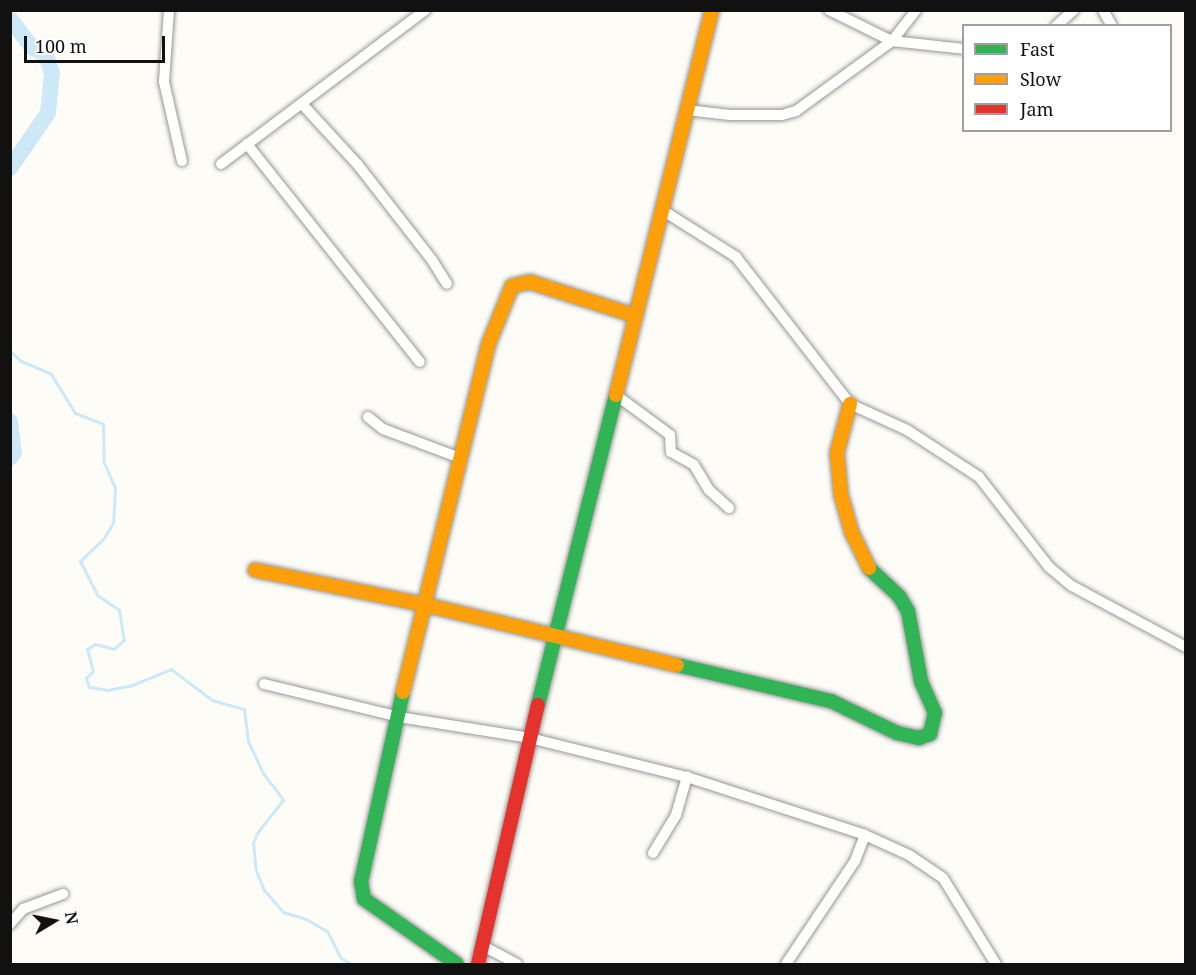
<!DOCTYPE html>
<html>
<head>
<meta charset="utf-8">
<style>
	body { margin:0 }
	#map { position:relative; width:1196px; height:975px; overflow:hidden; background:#fdfcf7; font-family:"Noto Serif",serif }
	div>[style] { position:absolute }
	.stream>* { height:3px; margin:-1.5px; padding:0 1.5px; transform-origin:1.5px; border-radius:1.5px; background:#cde8f7 }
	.river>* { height:16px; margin:-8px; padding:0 8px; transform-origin:8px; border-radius:8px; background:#cde8f7 }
	.roads { filter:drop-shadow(0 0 2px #979795) drop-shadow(0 0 2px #979795) }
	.street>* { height:10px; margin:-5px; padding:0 5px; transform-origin:5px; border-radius:5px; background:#fffffe }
	.fast>* { height:14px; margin:-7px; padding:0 7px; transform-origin:7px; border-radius:7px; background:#30b455 }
	.slow>* { height:14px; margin:-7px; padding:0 7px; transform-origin:7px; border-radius:7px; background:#ff9f0a }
	.jam>* { height:14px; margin:-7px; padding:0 7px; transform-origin:7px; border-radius:7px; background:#e5322d }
	span { translate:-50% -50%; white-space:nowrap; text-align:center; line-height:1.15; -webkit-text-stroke:6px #fff; paint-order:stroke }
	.frame { position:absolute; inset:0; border:12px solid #111; pointer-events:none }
	.legend { position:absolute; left:962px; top:24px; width:210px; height:108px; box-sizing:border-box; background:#fff; border:2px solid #a0a0a0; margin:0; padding:8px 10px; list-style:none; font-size:18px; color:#111 }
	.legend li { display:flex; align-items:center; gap:12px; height:30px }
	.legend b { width:30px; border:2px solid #a0a0a0 }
	.north { position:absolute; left:24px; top:891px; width:60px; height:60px; -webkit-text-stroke:4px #fff; paint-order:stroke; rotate:80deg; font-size:16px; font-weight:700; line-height:24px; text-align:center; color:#111 }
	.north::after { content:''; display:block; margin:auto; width:21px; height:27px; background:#111; clip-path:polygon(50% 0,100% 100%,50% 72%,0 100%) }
	.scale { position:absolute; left:24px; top:36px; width:141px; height:27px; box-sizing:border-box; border:3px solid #111; border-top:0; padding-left:8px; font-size:18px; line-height:21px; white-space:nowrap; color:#111; -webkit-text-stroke:4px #fff; paint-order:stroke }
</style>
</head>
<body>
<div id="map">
	<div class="stream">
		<div style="left:10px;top:351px;width:15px;rotate:42deg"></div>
		<div style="left:21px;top:361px;width:33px;rotate:23deg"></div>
		<div style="left:51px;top:374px;width:46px;rotate:58.4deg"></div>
		<div style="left:75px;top:413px;width:30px;rotate:21deg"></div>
		<div style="left:103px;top:424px;width:39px;rotate:89deg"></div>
		<div style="left:104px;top:463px;width:27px;rotate:66deg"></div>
		<div style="left:115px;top:488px;width:35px;rotate:93deg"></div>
		<div style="left:113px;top:523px;width:17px;rotate:121deg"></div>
		<div style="left:104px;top:538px;width:33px;rotate:136deg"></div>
		<div style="left:80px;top:561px;width:38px;rotate:63deg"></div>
		<div style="left:97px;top:595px;width:27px;rotate:34deg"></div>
		<div style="left:119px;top:610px;width:30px;rotate:81deg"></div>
		<div style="left:124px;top:640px;width:13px;rotate:138deg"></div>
		<div style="left:114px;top:649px;width:20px;rotate:-165deg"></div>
		<div style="left:95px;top:644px;width:9px;rotate:148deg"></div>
		<div style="left:87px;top:649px;width:23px;rotate:75deg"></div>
		<div style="left:93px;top:671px;width:10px;rotate:135deg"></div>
		<div style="left:86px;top:678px;width:9px;rotate:72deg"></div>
		<div style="left:89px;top:687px;width:18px;rotate:9deg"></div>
		<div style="left:107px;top:690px;width:25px;rotate:-11deg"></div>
		<div style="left:132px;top:685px;width:42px;rotate:-22.3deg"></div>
		<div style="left:171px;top:669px;width:51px;rotate:37.1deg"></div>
		<div style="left:212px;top:700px;width:33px;rotate:16deg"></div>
		<div style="left:244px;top:709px;width:32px;rotate:83deg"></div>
		<div style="left:248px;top:741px;width:35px;rotate:65deg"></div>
		<div style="left:263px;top:773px;width:34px;rotate:53deg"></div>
		<div style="left:283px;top:800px;width:42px;rotate:128.2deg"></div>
		<div style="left:257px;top:833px;width:11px;rotate:112deg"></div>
		<div style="left:253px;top:843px;width:28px;rotate:84deg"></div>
		<div style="left:256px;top:871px;width:21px;rotate:67deg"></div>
		<div style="left:264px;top:890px;width:29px;rotate:49deg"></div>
		<div style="left:283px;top:912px;width:24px;rotate:17deg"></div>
		<div style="left:306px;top:919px;width:24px;rotate:30deg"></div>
		<div style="left:327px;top:931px;width:30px;rotate:63deg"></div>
		<div style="left:341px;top:958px;width:12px;rotate:31deg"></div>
	</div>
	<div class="river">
		<div style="left:10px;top:19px;width:37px;rotate:52deg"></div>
		<div style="left:33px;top:48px;width:15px;rotate:28deg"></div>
		<div style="left:46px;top:55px;width:19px;rotate:72deg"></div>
		<div style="left:52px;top:73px;width:40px;rotate:95.7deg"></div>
		<div style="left:48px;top:113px;width:67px;rotate:124.6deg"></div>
		<div style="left:10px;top:421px;width:31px;rotate:83deg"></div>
		<div style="left:14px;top:452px;width:7px;rotate:124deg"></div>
	</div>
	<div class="roads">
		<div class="street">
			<div style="left:169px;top:10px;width:72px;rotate:94deg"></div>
			<div style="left:164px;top:82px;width:81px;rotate:77.2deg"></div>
			<div style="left:829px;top:10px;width:70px;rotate:26.2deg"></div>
			<div style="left:892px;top:41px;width:72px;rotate:6.3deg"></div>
			<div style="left:1103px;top:10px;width:18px;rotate:61deg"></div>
			<div style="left:1056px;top:26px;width:24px;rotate:-42deg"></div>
			<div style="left:302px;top:104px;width:83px;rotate:47.4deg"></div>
			<div style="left:358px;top:165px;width:120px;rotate:52.1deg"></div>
			<div style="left:432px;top:260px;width:28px;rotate:58deg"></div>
			<div style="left:687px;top:110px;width:43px;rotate:6.6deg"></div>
			<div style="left:730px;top:115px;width:52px"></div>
			<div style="left:782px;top:115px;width:15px;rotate:-16deg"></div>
			<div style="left:796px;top:111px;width:119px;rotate:-36.1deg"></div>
			<div style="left:892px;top:41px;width:39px;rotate:-52deg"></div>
			<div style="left:247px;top:144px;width:278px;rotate:51.6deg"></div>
			<div style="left:221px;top:164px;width:256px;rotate:-37deg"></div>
			<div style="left:662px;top:210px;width:88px;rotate:32.4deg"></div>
			<div style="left:736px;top:257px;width:186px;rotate:52.2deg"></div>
			<div style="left:850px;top:404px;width:63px;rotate:24.5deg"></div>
			<div style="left:907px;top:430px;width:86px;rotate:33.1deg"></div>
			<div style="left:979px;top:477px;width:114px;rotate:52.1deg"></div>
			<div style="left:1049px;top:567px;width:30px;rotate:40deg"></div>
			<div style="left:1072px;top:586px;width:129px;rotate:28.2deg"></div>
			<div style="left:616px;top:395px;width:67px;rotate:36.5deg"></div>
			<div style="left:670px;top:435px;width:17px;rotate:87deg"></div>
			<div style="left:671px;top:452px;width:26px;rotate:29deg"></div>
			<div style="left:694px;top:465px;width:29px;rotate:59deg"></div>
			<div style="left:709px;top:490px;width:27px;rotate:42deg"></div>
			<div style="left:368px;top:417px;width:19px;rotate:39deg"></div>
			<div style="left:383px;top:429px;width:82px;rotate:20.6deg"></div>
			<div style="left:264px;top:684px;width:139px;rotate:13.7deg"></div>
			<div style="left:399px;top:717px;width:133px;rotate:9.1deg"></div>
			<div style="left:530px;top:738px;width:162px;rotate:14deg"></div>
			<div style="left:687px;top:777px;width:187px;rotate:18deg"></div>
			<div style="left:865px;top:835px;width:48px;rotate:24.4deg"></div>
			<div style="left:909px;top:855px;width:41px;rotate:34.1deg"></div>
			<div style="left:943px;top:878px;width:101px;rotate:58.4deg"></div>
			<div style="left:653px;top:853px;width:44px;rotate:-58.8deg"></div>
			<div style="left:676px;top:815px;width:40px;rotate:-74deg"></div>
			<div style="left:10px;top:924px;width:20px;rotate:-49deg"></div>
			<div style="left:23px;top:909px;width:43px;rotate:-20.6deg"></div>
			<div style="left:483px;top:946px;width:38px;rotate:28deg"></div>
			<div style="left:786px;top:964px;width:124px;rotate:-56.2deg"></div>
			<div style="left:855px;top:861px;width:28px;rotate:-69deg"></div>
		</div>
		<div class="fast">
			<div style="left:677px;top:665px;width:158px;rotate:13.2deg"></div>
			<div style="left:831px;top:701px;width:73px;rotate:25.9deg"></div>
			<div style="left:897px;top:733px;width:23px;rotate:13deg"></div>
			<div style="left:919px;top:738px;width:12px;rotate:-20deg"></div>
			<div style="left:930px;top:734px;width:22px;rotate:-77deg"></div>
			<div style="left:935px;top:713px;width:35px;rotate:-114deg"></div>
			<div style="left:921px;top:681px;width:71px;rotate:-100.5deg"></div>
			<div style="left:908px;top:611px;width:17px;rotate:-121deg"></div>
			<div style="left:899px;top:596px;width:41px;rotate:-137deg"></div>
			<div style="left:403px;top:692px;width:194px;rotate:102.5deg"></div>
			<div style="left:361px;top:881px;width:18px;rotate:81deg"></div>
			<div style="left:364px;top:899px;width:113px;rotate:35deg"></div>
			<div style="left:538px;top:705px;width:320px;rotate:-75.9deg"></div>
		</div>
		<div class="slow">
			<div style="left:616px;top:395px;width:397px;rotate:-76deg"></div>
			<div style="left:850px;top:404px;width:51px;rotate:104.9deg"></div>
			<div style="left:837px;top:453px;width:42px;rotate:84.6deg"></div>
			<div style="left:841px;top:495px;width:40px;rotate:74deg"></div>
			<div style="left:852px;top:533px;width:39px;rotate:64deg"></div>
			<div style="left:255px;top:570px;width:170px;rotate:11.5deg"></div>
			<div style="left:422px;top:604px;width:262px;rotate:13.5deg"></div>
			<div style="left:403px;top:692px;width:359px;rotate:-76.2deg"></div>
			<div style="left:489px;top:343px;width:61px;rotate:-68deg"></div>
			<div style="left:512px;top:286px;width:18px;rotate:-13deg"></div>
			<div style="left:530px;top:282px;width:111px;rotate:17.8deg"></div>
		</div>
		<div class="jam">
			<div style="left:478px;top:964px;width:266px;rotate:-77deg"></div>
		</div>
	</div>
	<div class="frame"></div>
	<ul class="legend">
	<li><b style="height:8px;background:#30b455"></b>Fast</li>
	<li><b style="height:8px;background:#ff9f0a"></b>Slow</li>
	<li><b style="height:8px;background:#e5322d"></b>Jam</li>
	</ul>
	<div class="north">N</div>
	<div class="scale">100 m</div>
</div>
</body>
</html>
